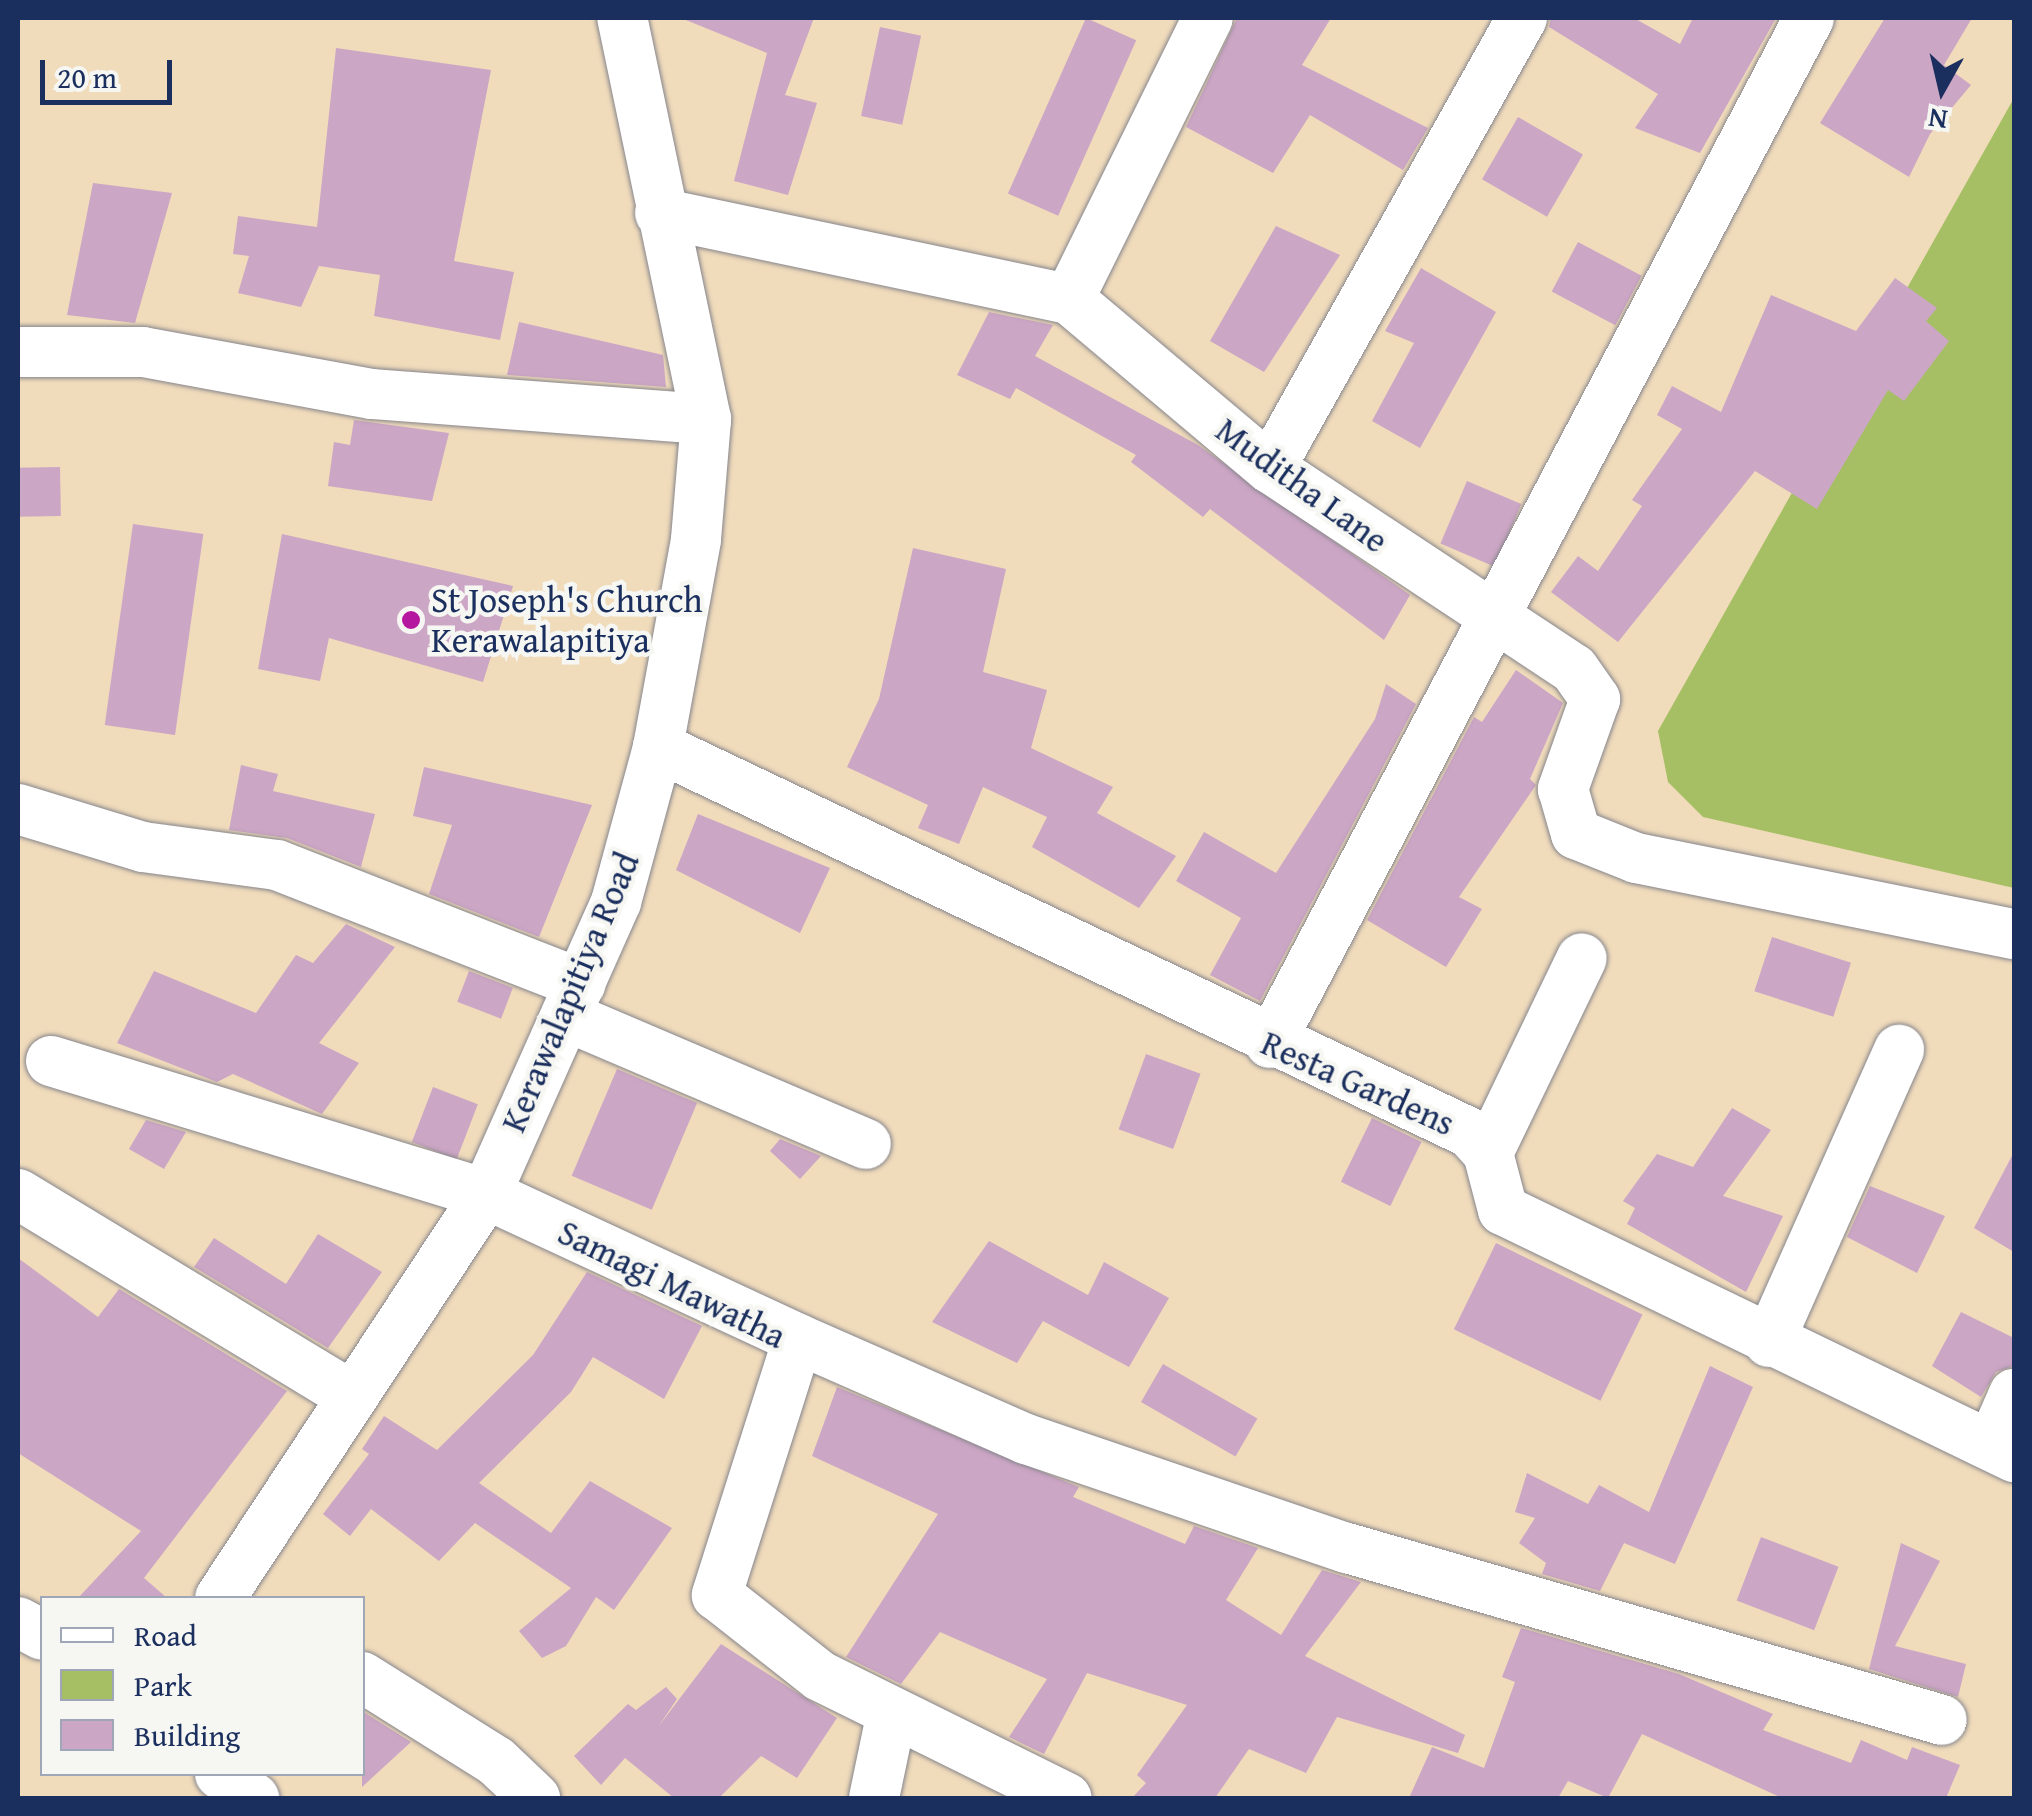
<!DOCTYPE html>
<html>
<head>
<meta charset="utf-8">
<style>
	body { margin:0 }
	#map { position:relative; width:2032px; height:1816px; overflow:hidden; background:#f0dbbb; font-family:"Gentium Book Plus",serif }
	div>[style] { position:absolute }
	.green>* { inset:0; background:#a6bf64 }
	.building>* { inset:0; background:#cca6c5; transform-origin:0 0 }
	.roads { filter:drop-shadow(0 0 2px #86858c) drop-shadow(0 0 2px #86858c) }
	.minor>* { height:50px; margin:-25px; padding:0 25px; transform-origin:25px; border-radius:25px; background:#fff }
	.dots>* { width:28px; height:28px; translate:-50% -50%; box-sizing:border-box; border:5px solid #f6f6f2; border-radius:50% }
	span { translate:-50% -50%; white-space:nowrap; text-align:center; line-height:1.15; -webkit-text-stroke:9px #f6f6f2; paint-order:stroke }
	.street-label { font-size:35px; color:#1b2f5e }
	.poi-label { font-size:35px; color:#1b2f5e }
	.left { translate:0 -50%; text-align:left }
	.frame { position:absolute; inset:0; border:20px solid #1b2f5e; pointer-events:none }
	.legend { position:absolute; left:40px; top:1596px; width:325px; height:180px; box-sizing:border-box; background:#f6f6f2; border:2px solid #9ea6b7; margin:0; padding:12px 18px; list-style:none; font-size:30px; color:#1b2f5e }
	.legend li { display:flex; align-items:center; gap:20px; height:50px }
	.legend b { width:50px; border:2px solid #9ea6b7 }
	.north { position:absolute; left:1892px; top:40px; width:100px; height:100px; -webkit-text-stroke:8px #f6f6f2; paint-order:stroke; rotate:188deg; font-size:28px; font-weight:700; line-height:40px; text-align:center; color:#1b2f5e }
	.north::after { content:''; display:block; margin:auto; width:35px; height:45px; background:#1b2f5e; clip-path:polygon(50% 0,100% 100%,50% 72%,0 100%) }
	.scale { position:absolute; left:40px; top:60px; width:132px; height:45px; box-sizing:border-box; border:5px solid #1b2f5e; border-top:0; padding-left:12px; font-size:30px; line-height:35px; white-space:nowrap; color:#1b2f5e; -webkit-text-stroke:8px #f6f6f2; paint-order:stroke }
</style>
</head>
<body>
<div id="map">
	<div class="green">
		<div style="clip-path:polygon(2014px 98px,2014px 888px,1703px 817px,1668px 782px,1658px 731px)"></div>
	</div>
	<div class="building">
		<div style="clip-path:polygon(681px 18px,814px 18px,785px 95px,817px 103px,788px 195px,734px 181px,767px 53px)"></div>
		<div style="left:1086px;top:18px;width:55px;height:192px;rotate:24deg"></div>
		<div style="clip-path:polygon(1237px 18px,1331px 18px,1302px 65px,1428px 128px,1403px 170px,1310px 115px,1273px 173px,1186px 127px)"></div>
		<div style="clip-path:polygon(1551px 18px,1634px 18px,1680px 44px,1693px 18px,1776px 18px,1700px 153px,1635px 128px,1658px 94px,1549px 27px)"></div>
		<div style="clip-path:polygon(1885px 18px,1972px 18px,1944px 65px,1971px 85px,1930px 134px,1909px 177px,1820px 123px)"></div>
		<div style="left:880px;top:27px;width:42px;height:91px;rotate:12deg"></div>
		<div style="clip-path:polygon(336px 48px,491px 70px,454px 261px,514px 272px,500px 340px,374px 316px,380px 275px,319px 266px,301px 307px,238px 293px,249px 256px,233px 254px,238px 216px,317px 227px)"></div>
		<div style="left:1518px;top:117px;width:75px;height:72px;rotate:30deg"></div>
		<div style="clip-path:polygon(93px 183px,172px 193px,135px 323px,67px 315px)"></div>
		<div style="clip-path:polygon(1276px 226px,1340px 255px,1264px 372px,1210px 341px)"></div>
		<div style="left:1578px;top:242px;width:72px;height:56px;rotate:28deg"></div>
		<div style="clip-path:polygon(1421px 268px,1496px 312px,1420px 448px,1372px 421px,1414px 343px,1385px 331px)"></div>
		<div style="clip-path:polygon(1895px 278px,1937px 308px,1926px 321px,1949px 341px,1904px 401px,1888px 390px,1817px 509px,1755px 471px,1618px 642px,1551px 592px,1578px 556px,1598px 571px,1642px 506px,1632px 500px,1682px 429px,1657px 415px,1672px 386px,1721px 412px,1771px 295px,1856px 331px)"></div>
		<div style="clip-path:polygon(989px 312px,1053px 325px,1035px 356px,1198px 445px,1410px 595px,1384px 640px,1210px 509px,1203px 517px,1131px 462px,1136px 455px,1016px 388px,1010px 399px,957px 375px)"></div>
		<div style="clip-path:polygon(519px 322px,663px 355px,666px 387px,507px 375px)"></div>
		<div style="clip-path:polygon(354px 420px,449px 433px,432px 501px,328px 486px,334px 442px,350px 445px)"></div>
		<div style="left:60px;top:467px;width:49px;height:42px;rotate:89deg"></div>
		<div style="left:1467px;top:481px;width:59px;height:68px;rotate:23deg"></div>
		<div style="left:133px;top:524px;width:71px;height:203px;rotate:8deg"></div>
		<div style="clip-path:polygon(282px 534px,513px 586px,483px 682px,329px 638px,320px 681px,258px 669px)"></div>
		<div style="clip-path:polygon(913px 548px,1006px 569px,983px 672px,1047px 690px,1031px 748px,1113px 787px,1097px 813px,1176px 856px,1139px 908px,1032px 847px,1047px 817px,983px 787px,959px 844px,918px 828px,928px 805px,847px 767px,879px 699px)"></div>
		<div style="clip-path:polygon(1516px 670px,1563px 703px,1530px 779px,1536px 785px,1459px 897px,1482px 909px,1446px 967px,1367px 920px,1474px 717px,1482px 722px)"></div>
		<div style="clip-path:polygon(1386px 684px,1416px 704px,1260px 1001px,1210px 975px,1241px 918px,1176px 881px,1204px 832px,1276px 873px,1375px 719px)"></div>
		<div style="clip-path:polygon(241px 765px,278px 774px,273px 791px,375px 814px,361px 867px,287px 838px,229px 830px)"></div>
		<div style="clip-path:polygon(424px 767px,592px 805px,539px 937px,429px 894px,452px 825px,413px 816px)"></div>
		<div style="clip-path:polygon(698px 814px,830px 868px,800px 933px,676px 870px)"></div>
		<div style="clip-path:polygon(346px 924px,395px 947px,319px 1043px,359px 1063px,322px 1114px,233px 1074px,217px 1082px,117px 1043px,154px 971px,256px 1013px,296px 955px,313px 963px)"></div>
		<div style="left:1772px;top:937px;width:83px;height:57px;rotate:18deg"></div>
		<div style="left:469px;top:971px;width:47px;height:33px;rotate:21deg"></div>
		<div style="left:1146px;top:1054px;width:58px;height:80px;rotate:20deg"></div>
		<div style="left:617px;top:1069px;width:87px;height:116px;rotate:23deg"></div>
		<div style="left:433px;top:1087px;width:48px;height:59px;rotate:21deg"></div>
		<div style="clip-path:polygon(1732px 1108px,1771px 1130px,1723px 1196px,1783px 1216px,1746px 1292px,1627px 1224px,1635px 1208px,1623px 1201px,1657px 1154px,1693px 1167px)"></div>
		<div style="left:1372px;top:1118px;width:55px;height:71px;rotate:26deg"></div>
		<div style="clip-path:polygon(146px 1120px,186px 1132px,164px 1169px,129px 1149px)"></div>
		<div style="clip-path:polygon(780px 1139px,821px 1156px,800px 1179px,770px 1151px)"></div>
		<div style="clip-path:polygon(2014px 1152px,2014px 1252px,1974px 1228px)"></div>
		<div style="clip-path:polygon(1870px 1186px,1945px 1216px,1917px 1273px,1847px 1237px)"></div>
		<div style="clip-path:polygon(318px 1234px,382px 1272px,328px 1348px,194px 1267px,214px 1238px,286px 1284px)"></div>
		<div style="clip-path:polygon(989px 1241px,1088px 1295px,1104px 1262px,1169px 1298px,1129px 1367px,1043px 1321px,1017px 1363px,932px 1322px)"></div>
		<div style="left:1496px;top:1243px;width:163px;height:96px;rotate:26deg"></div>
		<div style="clip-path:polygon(18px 1258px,98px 1317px,119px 1289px,287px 1391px,144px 1578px,167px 1598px,78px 1598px,141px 1531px,18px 1453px)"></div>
		<div style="clip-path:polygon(587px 1272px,702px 1326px,664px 1399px,593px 1357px,571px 1392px,479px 1483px,551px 1533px,590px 1481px,672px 1528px,614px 1610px,596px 1597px,566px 1646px,542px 1658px,519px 1631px,571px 1588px,475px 1523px,439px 1561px,371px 1509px,350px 1536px,323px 1514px,369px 1454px,362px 1449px,384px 1416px,437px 1450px,533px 1355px)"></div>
		<div style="clip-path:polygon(1961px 1312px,2014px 1338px,2014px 1366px,1996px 1372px,1981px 1397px,1932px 1366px)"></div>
		<div style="left:1163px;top:1364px;width:109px;height:44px;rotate:30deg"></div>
		<div style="clip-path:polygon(1710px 1366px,1753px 1387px,1675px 1564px,1624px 1543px,1600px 1591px,1542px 1574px,1546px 1563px,1519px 1543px,1535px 1518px,1515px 1512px,1527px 1473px,1588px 1504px,1599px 1485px,1649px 1512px)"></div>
		<div style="clip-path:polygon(837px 1387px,1079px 1487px,1073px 1497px,1185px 1544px,1194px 1526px,1258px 1548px,1226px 1600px,1281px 1635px,1322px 1570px,1361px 1582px,1305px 1656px,1465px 1735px,1458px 1753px,1337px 1717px,1306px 1773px,1249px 1749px,1215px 1798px,1132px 1798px,1146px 1783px,1137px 1775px,1187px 1705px,1087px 1673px,1044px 1754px,1009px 1737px,1047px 1679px,940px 1632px,901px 1684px,846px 1657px,938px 1514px,812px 1456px)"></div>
		<div style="left:1761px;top:1537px;width:83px;height:68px;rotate:21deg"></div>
		<div style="clip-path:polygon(1901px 1543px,1940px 1561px,1895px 1646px,1966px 1664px,1958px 1697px,1869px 1669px)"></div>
		<div style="clip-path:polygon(1521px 1628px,1679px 1674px,1773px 1714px,1763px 1730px,1851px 1763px,1861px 1740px,1907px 1760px,1912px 1747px,1960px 1765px,1946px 1798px,1782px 1798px,1642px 1734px,1608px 1798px,1568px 1781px,1558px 1798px,1409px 1798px,1432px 1747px,1484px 1768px,1515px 1682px,1502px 1677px)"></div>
		<div style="clip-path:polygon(721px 1644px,837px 1718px,797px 1778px,761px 1756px,719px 1798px,674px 1798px,625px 1758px,601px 1785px,574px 1756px,628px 1704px,636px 1710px,666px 1687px,677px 1699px,658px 1727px)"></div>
		<div style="clip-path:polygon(362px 1711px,411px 1742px,362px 1787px)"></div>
	</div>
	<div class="roads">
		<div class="minor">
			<div style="left:660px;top:213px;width:418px;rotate:11.9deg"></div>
			<div style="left:1069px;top:299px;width:263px;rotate:40.1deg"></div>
			<div style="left:1270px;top:468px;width:364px;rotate:33.5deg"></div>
			<div style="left:1574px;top:669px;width:37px;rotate:55deg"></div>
			<div style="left:1595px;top:699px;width:96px;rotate:109.6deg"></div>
			<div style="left:1563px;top:789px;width:47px;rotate:73.9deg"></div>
			<div style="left:1576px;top:834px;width:65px;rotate:21.8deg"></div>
			<div style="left:1636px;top:858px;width:386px;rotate:11.4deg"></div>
			<div style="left:1069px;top:299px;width:313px;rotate:-63.7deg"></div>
			<div style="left:18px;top:352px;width:125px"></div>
			<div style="left:143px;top:352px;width:233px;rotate:10.4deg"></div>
			<div style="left:372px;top:394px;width:335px;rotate:4.3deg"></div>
			<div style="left:1270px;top:468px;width:516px;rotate:-60.75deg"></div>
			<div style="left:658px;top:747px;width:899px;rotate:25.42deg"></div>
			<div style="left:1470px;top:1133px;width:27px;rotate:48deg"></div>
			<div style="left:1488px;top:1153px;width:59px;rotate:75.3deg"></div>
			<div style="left:1503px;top:1210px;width:568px;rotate:25.8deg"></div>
			<div style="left:18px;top:809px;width:131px;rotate:16.9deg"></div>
			<div style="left:143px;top:847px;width:135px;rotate:7.7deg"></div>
			<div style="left:277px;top:865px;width:326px;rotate:21.4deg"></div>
			<div style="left:566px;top:1016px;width:326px;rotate:23.1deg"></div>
			<div style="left:1270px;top:1043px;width:1158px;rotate:-62.26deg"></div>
			<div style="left:51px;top:1061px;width:455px;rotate:17deg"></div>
			<div style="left:486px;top:1194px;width:344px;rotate:24.9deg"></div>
			<div style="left:798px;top:1339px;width:269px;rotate:107.6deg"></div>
			<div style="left:717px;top:1595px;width:131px;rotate:38.2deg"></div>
			<div style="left:820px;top:1676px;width:275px;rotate:26.3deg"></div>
			<div style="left:1488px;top:1153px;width:216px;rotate:-64.3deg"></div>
			<div style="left:18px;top:1194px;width:388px;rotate:31.2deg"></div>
			<div style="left:798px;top:1339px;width:249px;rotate:23.7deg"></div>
			<div style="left:1026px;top:1439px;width:339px;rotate:18.8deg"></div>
			<div style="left:1347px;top:1548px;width:619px;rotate:16.12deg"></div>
			<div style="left:1769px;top:1342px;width:320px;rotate:-66deg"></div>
			<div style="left:1992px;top:1444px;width:55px;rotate:-66.3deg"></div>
			<div style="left:220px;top:1598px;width:484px;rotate:-56.6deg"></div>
			<div style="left:486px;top:1194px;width:320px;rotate:-66deg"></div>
			<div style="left:616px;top:902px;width:161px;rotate:-74.8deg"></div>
			<div style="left:658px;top:747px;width:211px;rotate:-79.6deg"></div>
			<div style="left:696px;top:539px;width:120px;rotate:-85.2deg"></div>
			<div style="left:706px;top:419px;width:410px;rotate:-101.8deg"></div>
			<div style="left:18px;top:1622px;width:27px;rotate:28deg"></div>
			<div style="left:362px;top:1677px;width:158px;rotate:32.1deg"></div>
			<div style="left:496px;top:1761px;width:54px;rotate:43.5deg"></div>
			<div style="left:220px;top:1774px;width:42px;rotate:35.2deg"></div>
			<div style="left:874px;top:1798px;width:88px;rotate:-78.2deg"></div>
		</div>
	</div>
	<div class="dots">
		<div style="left:411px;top:620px;background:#b5179e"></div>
	</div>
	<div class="street-label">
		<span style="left:1302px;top:485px;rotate:36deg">Muditha Lane</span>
		<span style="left:570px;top:992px;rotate:-67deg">Kerawalapitiya Road</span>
		<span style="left:1358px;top:1083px;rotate:24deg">Resta Gardens</span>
		<span style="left:672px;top:1284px;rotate:26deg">Samagi Mawatha</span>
	</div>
	<div class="poi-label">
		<span class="left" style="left:431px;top:620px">St Joseph's Church<br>Kerawalapitiya</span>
	</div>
	<div class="frame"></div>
	<ul class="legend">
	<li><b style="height:12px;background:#fff"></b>Road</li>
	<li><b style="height:28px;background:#a6bf64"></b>Park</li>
	<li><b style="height:28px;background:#cca6c5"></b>Building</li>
	</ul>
	<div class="north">N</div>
	<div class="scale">20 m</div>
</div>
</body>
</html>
